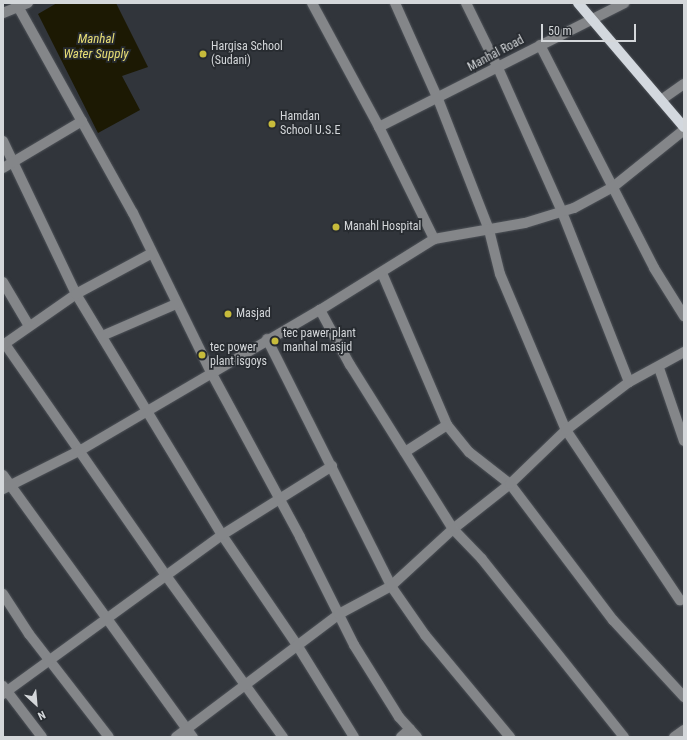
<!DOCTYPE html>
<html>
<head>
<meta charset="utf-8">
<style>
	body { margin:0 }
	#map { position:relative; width:687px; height:740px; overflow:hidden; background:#31353b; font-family:"Roboto Condensed",sans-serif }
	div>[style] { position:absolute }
	.water>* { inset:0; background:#1c1903 }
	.roads { filter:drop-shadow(0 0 1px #4e5258) drop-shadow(0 0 1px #4e5258) }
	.minor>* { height:10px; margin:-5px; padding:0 5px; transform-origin:5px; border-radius:5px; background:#848689 }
	.major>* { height:10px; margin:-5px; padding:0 5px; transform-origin:5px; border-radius:5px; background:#d3d8de }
	.dots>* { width:11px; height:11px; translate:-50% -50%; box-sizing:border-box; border:2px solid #272b30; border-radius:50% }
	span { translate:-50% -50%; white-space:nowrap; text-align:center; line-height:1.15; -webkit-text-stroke:3.5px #272b30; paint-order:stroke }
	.poi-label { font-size:12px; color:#d4d7da }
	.left { translate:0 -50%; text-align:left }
	.street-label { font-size:12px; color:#d4d7da }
	.water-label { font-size:13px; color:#e7dd75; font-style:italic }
	.frame { position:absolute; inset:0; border:4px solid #d4d7da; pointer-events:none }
	.north { position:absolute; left:16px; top:684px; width:40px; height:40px; -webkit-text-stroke:3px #272b30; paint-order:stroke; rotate:154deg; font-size:11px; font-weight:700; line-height:16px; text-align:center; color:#d4d7da }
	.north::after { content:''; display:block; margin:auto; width:14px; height:18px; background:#d4d7da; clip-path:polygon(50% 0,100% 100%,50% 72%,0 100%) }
	.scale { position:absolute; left:541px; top:24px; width:95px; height:18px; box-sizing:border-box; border:2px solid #d4d7da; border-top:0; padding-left:5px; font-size:12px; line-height:14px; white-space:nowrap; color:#d4d7da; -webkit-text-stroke:3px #272b30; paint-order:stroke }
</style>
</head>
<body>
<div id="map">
	<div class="water">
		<div style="clip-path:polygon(57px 3px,116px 3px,148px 67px,122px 76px,140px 110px,98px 133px,38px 14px)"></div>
	</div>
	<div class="roads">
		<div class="minor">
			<div style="left:16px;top:3px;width:240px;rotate:60.9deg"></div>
			<div style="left:133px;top:213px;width:179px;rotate:63.9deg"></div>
			<div style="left:212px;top:374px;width:185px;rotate:61.6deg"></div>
			<div style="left:300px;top:537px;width:121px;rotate:63.4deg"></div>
			<div style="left:354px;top:645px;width:85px;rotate:58deg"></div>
			<div style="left:399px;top:717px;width:27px;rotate:48deg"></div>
			<div style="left:312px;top:3px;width:141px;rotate:61.6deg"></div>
			<div style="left:379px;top:127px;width:125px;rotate:63.8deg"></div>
			<div style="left:395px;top:3px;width:105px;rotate:65.9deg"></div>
			<div style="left:438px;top:99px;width:141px;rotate:68.7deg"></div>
			<div style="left:489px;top:230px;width:45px;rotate:76deg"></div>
			<div style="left:500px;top:274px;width:169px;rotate:67.1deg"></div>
			<div style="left:566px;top:430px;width:205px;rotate:56.2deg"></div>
			<div style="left:466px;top:3px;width:72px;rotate:63.8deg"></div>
			<div style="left:498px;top:68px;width:158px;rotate:66deg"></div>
			<div style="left:562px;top:212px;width:183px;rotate:68.5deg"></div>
			<div style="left:3px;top:13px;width:27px;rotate:-22deg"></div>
			<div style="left:540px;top:45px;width:250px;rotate:62.9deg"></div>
			<div style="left:654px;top:268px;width:57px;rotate:58deg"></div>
			<div style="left:661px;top:100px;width:28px;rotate:-35deg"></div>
			<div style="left:379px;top:127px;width:275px;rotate:-26.8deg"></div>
			<div style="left:3px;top:141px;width:170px;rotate:64.5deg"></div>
			<div style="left:76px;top:294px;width:282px;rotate:58.8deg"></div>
			<div style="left:222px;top:535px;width:133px;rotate:55.7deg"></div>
			<div style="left:297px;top:645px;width:108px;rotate:58.2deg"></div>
			<div style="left:3px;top:168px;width:92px;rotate:-30.7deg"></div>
			<div style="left:382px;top:273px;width:165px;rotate:66.8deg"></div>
			<div style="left:447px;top:425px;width:35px;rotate:51deg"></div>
			<div style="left:469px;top:452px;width:52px;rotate:38deg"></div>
			<div style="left:510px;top:484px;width:171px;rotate:52.9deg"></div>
			<div style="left:613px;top:620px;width:105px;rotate:47.3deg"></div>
			<div style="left:3px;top:282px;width:51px;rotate:59.4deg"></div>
			<div style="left:102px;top:336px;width:81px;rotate:-23.4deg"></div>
			<div style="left:267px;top:339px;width:276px;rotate:63.3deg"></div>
			<div style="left:391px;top:586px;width:60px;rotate:55.2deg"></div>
			<div style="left:425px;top:635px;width:133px;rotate:50.2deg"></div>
			<div style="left:5px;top:344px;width:284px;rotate:55.2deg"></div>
			<div style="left:167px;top:577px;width:198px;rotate:54.1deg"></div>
			<div style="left:3px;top:345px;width:89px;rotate:-34.9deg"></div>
			<div style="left:76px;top:294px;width:86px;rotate:-28.3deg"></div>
			<div style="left:659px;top:368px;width:77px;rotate:71.1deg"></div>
			<div style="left:405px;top:452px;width:50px;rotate:-32.7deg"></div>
			<div style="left:3px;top:475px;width:324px;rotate:54.1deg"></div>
			<div style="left:3px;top:489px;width:87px;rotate:-26.6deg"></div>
			<div style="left:81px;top:450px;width:277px;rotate:-30.4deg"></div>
			<div style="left:3px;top:594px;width:48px;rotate:57deg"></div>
			<div style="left:29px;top:634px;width:130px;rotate:52.2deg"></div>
			<div style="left:3px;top:686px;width:64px;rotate:52.6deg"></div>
			<div style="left:3px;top:694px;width:271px;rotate:-36deg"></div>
			<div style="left:222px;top:535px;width:130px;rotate:-32.1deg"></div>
			<div style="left:176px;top:737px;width:204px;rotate:-37deg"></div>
			<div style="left:339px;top:614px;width:59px;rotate:-28.3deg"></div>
			<div style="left:391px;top:586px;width:84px;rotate:-42.6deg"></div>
			<div style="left:453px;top:529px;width:73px;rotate:-38.3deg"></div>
			<div style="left:510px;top:484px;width:78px;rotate:-44deg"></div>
			<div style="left:566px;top:430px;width:79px;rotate:-37.3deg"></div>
			<div style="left:629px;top:382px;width:63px;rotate:-28.6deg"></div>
			<div style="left:401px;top:737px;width:12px;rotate:-42deg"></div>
			<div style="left:624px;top:737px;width:228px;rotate:-128.6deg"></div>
			<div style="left:482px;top:559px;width:42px;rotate:-134deg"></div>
			<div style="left:453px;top:529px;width:194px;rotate:-122.1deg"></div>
			<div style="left:350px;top:365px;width:63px;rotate:-118.6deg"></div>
			<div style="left:320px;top:310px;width:134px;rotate:-31.9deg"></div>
			<div style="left:434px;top:239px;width:92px;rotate:-10deg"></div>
			<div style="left:525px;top:223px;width:51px;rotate:-17deg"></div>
			<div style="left:574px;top:208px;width:44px;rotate:-28.3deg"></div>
			<div style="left:613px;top:187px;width:91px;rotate:-38.8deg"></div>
			<div style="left:674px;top:737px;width:12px;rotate:-35deg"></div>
		</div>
		<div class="major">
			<div style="left:578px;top:3px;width:163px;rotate:49.5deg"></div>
		</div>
	</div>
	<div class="dots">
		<div style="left:203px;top:54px;background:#c7bb3b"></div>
		<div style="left:272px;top:124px;background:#c7bb3b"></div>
		<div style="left:336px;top:227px;background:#c7bb3b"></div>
		<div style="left:228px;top:314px;background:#c7bb3b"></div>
		<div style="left:275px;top:341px;background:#c7bb3b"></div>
		<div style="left:202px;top:355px;background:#c7bb3b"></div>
	</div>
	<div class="poi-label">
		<span class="left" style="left:211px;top:54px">Hargisa School<br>(Sudani)</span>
		<span class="left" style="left:280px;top:124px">Hamdan<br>School U.S.E</span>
		<span class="left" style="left:344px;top:227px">Manahl Hospital</span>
		<span class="left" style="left:236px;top:314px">Masjad</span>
		<span class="left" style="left:283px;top:341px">tec pawer plant<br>manhal masjid</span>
		<span class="left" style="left:210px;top:355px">tec power<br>plant isgoys</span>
	</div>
	<div class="street-label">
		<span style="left:496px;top:54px;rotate:-28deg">Manhal Road</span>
	</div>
	<div class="water-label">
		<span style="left:96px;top:47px">Manhal<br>Water Supply</span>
	</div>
	<div class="frame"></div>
	<div class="north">N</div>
	<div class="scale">50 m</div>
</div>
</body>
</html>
